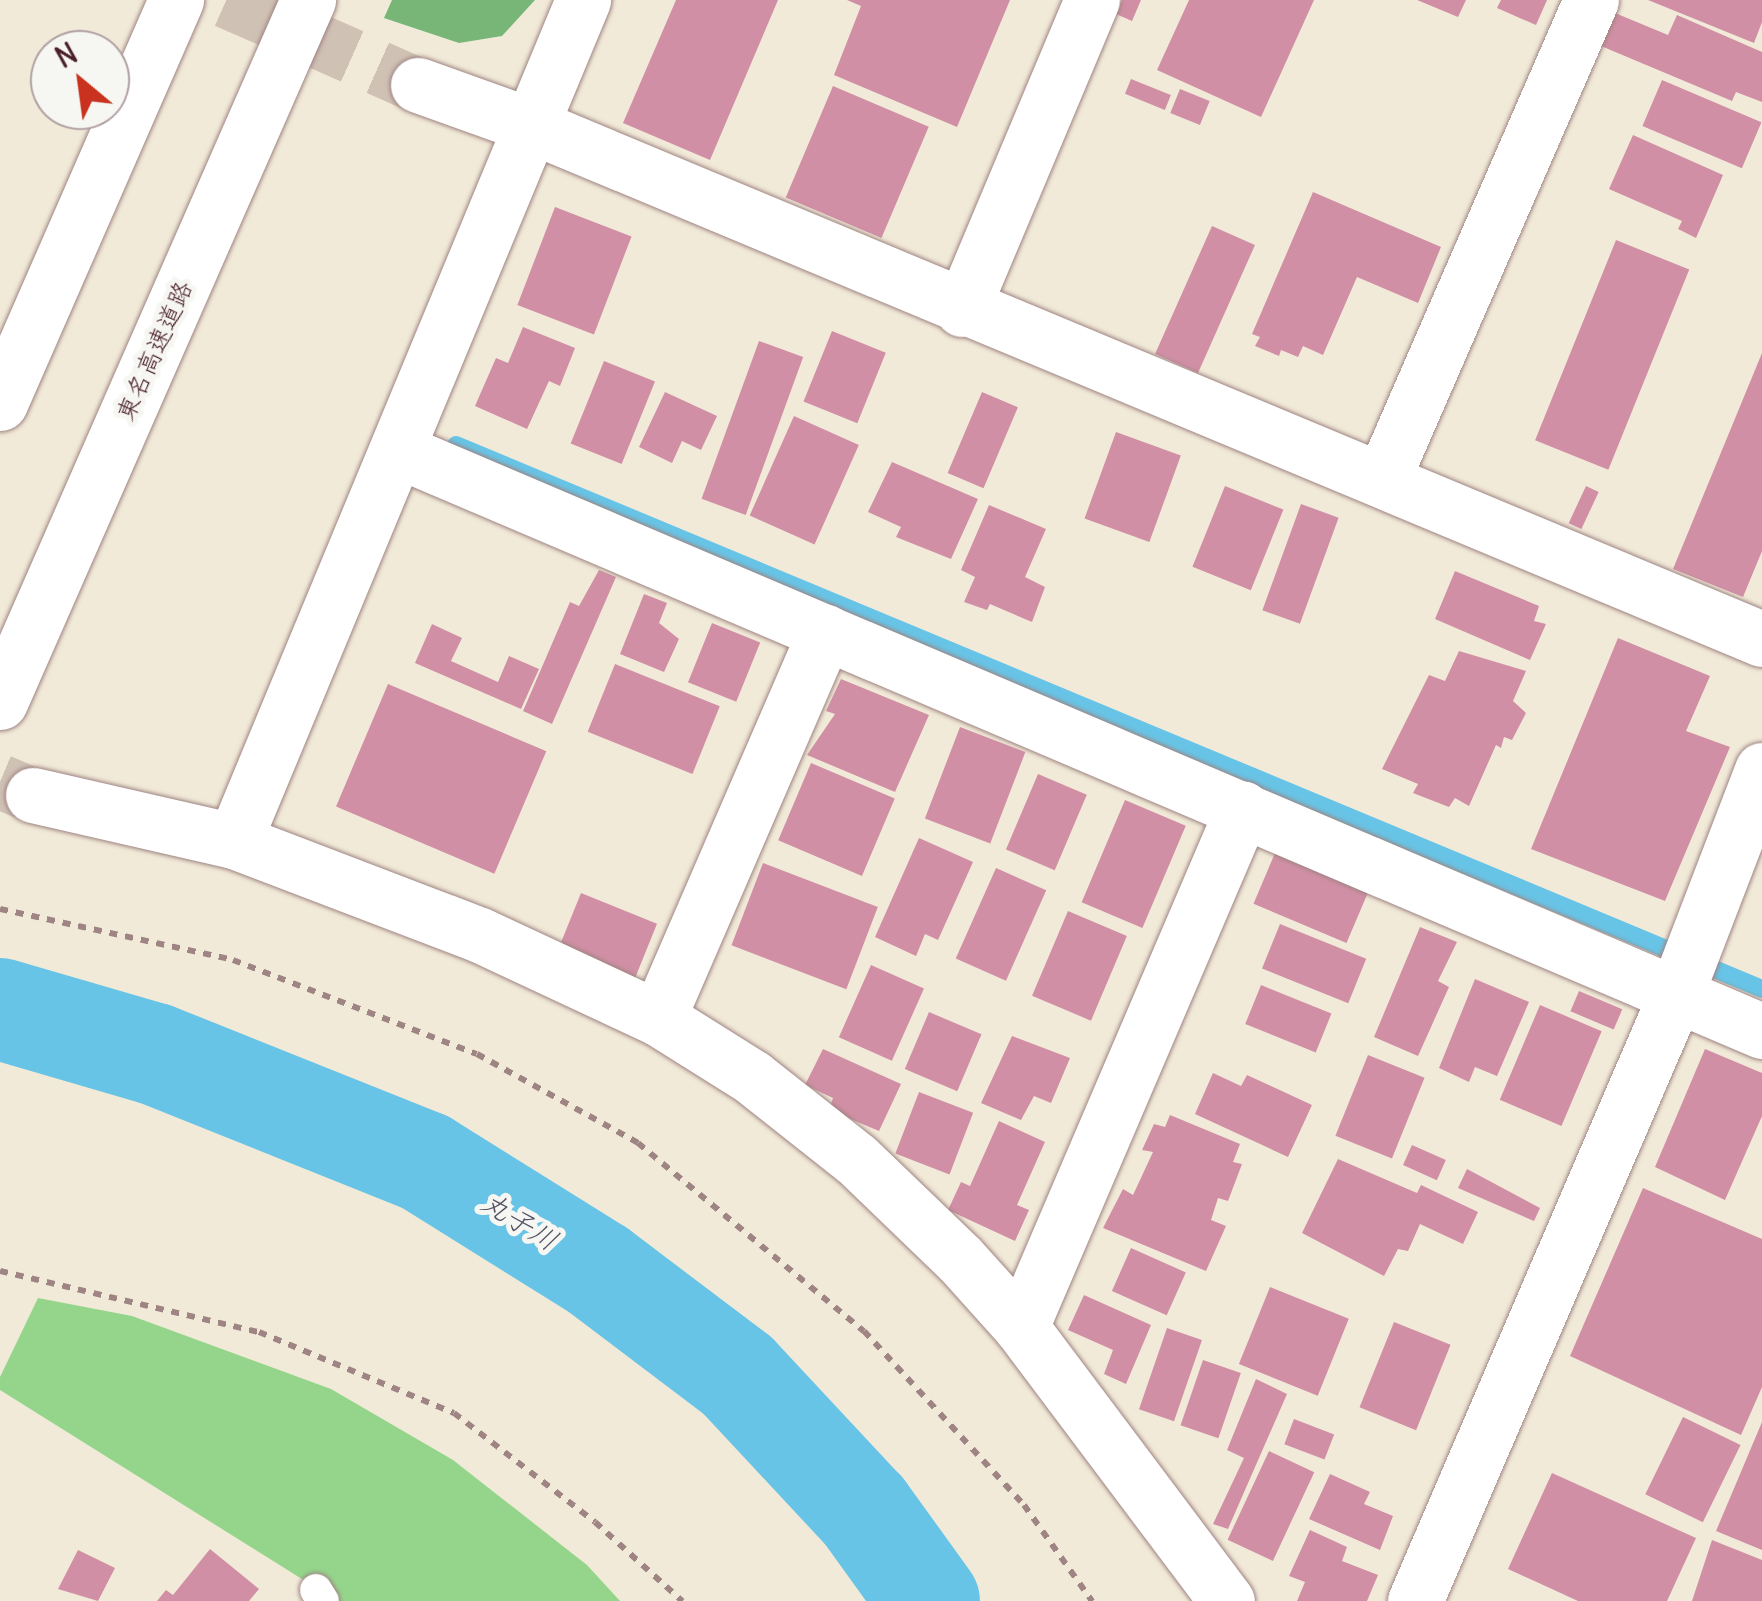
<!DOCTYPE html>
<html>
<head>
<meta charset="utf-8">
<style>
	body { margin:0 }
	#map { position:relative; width:1762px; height:1601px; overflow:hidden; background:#f2ead8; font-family:Delius,"Klee One",sans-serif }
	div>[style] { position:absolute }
	.green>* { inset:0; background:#95d58b }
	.forest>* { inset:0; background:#78b677 }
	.stream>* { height:18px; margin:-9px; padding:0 9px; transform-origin:9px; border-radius:9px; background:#68c4e6 }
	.river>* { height:102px; margin:-51px; padding:0 51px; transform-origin:51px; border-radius:51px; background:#68c4e6 }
	.building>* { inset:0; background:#d18fa5; transform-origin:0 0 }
	.minor-tunnel>* { height:55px; margin-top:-27.5px; transform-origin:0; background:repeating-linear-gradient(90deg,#d0c1b5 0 55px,transparent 0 83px) }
	.path>* { height:6px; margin-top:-3px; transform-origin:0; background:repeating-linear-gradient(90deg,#9e8482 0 8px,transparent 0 16px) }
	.roads { filter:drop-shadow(0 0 2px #9e8482) drop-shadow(0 0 2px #9e8482) }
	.service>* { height:32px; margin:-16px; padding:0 16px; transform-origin:16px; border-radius:16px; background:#fff }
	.minor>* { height:55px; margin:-27.5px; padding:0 27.5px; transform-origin:27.5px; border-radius:27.5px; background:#fff }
	.motorway>* { height:55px; margin:-27.5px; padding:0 27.5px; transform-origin:27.5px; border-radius:27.5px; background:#fff }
	span { translate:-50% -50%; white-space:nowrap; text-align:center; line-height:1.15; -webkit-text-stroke:10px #f6f6f2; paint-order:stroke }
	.street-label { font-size:25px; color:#4a1f2b }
	.water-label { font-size:28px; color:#535163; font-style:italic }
	.north { position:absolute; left:30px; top:30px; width:100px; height:100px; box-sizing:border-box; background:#f6f6f2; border:2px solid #b1a0a2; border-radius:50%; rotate:331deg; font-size:28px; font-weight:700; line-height:40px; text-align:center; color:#4a1f2b }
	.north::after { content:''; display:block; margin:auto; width:35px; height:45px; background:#c8321e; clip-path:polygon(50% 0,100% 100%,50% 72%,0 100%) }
</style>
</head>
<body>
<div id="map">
	<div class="green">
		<div style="clip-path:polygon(38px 1298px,132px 1316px,331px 1389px,453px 1460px,587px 1565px,620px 1601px,337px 1601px,0 1390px,0 1377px)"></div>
	</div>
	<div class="forest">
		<div style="clip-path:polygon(392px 0,535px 0,502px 36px,459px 43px,384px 18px)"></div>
	</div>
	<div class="stream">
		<div style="left:456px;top:445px;width:1415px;rotate:22.61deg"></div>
	</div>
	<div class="river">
		<div style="left:0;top:1009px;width:161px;rotate:16.2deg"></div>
		<div style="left:155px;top:1054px;width:291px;rotate:21.8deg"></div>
		<div style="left:425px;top:1162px;width:204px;rotate:32deg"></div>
		<div style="left:598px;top:1270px;width:174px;rotate:37.1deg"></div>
		<div style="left:737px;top:1375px;width:186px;rotate:47deg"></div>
		<div style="left:864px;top:1511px;width:111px;rotate:54.2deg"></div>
	</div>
	<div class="building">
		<div style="clip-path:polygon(676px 0,778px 0,710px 160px,623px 123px)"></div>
		<div style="clip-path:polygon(847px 0,1010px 0,957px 127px,834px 75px,861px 6px)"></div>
		<div style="clip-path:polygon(1122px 0,1141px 0,1132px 21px,1116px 14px)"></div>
		<div style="clip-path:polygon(1189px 0,1314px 0,1261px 117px,1157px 70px)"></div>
		<div style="clip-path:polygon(1417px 0,1466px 0,1458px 17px)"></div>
		<div style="clip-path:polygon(1501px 0,1547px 0,1536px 25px,1497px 8px)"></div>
		<div style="clip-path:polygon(1648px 0,1762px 0,1762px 22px,1754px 43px)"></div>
		<div style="clip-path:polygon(1615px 13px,1668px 35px,1677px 15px,1762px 52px,1762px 102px,1736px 92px,1732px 101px,1601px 46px)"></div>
		<div style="left:1131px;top:79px;width:43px;height:16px;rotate:22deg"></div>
		<div style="left:1662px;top:80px;width:108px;height:50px;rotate:23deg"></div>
		<div style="left:833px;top:86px;width:104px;height:121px;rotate:23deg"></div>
		<div style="left:1180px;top:89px;width:32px;height:26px;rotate:22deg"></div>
		<div style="clip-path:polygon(1633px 135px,1723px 175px,1696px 238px,1678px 229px,1682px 221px,1609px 189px)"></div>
		<div style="clip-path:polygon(1313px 192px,1441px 247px,1418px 303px,1357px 277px,1323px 355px,1303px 346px,1298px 357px,1281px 350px,1279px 356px,1255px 346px,1260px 337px,1252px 334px)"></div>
		<div style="left:555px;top:207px;width:82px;height:105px;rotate:21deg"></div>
		<div style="left:1212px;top:226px;width:47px;height:140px;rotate:24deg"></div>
		<div style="left:1616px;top:240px;width:79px;height:216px;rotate:22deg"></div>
		<div style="clip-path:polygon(523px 327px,575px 348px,560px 386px,549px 381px,527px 429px,475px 406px,496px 358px,508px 363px)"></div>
		<div style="left:832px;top:331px;width:58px;height:76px;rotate:22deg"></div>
		<div style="left:759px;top:341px;width:47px;height:168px;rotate:20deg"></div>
		<div style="clip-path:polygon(1762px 353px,1762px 551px,1743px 597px,1673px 569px)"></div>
		<div style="left:604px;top:361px;width:55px;height:89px;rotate:22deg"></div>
		<div style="clip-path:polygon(665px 392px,717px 416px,701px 450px,682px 441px,672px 463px,639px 447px)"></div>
		<div style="left:982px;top:392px;width:39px;height:88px;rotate:23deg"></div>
		<div style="left:794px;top:416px;width:71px;height:109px;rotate:24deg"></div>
		<div style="left:1116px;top:432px;width:69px;height:92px;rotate:20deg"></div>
		<div style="clip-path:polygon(892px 462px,978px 499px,951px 559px,896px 537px,901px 527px,868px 512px)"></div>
		<div style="left:1225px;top:486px;width:63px;height:87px;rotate:22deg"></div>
		<div style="left:1586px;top:486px;width:14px;height:41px;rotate:25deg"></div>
		<div style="left:1301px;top:504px;width:40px;height:113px;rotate:20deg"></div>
		<div style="clip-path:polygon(989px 505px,1046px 529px,1025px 577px,1045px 587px,1032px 622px,990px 604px,987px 610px,964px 602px,975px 577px,961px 570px)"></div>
		<div style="clip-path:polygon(599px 570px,616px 577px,552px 724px,523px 711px,570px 602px,579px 606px)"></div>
		<div style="clip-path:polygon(1455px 571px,1539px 606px,1534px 621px,1546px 624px,1530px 660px,1435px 619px)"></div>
		<div style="clip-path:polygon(644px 594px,667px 603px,659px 623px,679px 639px,664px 672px,620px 654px)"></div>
		<div style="left:712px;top:623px;width:52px;height:64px;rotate:22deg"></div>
		<div style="clip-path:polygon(432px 624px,462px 638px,451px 661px,498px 682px,509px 656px,539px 669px,521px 709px,415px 663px)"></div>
		<div style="clip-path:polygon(1618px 638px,1710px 676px,1686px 731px,1730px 747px,1665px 901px,1531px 849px)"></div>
		<div style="clip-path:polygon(1459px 651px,1526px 671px,1513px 701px,1526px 713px,1512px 740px,1504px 737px,1501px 748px,1496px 745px,1469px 806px,1455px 798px,1449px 807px,1413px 793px,1418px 784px,1382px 769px,1429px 675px,1445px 681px)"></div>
		<div style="left:615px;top:664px;width:113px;height:73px;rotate:22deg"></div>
		<div style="clip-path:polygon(841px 679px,929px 715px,895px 792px,807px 755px,835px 714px,826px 711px)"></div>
		<div style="left:388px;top:684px;width:172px;height:133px;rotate:23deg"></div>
		<div style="left:960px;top:727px;width:70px;height:98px;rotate:21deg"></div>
		<div style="left:811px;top:763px;width:91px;height:84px;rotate:23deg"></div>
		<div style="left:1038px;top:774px;width:53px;height:82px;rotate:23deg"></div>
		<div style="left:1125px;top:800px;width:66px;height:111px;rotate:23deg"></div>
		<div style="clip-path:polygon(919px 838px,973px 862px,938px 940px,925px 934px,916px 956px,875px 937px)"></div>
		<div style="left:1275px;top:853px;width:101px;height:55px;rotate:23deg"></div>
		<div style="left:763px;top:863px;width:123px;height:88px;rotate:21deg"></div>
		<div style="left:996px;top:868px;width:55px;height:99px;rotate:24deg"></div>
		<div style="left:581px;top:893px;width:82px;height:61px;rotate:22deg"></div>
		<div style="left:1068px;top:911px;width:64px;height:92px;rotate:23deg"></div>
		<div style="left:1280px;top:924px;width:93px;height:48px;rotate:22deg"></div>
		<div style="clip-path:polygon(1420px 927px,1457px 942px,1438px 981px,1449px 987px,1418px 1056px,1374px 1037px)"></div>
		<div style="left:871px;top:965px;width:58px;height:79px;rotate:24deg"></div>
		<div style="clip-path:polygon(1475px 979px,1529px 1002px,1497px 1076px,1475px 1067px,1469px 1082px,1439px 1068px)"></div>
		<div style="left:1261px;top:985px;width:76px;height:42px;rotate:22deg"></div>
		<div style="left:1579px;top:991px;width:47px;height:22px;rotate:23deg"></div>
		<div style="left:1540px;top:1005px;width:67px;height:103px;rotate:23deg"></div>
		<div style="left:929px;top:1012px;width:57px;height:62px;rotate:23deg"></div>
		<div style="clip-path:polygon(1012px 1036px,1070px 1058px,1051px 1103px,1034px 1096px,1021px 1120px,981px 1103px)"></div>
		<div style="clip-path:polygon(823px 1049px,901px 1084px,879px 1131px,829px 1110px,833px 1098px,805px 1085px)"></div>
		<div style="clip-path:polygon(1705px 1049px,1762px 1073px,1762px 1116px,1725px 1200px,1655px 1167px)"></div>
		<div style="left:1368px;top:1055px;width:61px;height:87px;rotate:22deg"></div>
		<div style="clip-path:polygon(1213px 1073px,1241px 1086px,1247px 1075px,1312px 1105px,1288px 1157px,1195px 1114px)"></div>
		<div style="left:919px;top:1092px;width:58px;height:66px;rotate:21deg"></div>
		<div style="clip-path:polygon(1170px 1115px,1240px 1144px,1233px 1162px,1242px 1164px,1228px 1201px,1218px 1198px,1211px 1220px,1226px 1226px,1206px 1271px,1103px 1228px,1123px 1189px,1133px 1195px,1153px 1152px,1142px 1150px,1154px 1124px,1165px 1127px)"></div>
		<div style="clip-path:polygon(999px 1121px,1045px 1142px,1017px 1205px,1029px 1210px,1015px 1241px,948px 1210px,961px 1182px,970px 1186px)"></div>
		<div style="left:1412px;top:1145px;width:37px;height:22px;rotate:24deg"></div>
		<div style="clip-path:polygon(1338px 1159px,1417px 1193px,1421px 1185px,1478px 1212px,1463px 1244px,1420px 1224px,1408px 1251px,1398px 1249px,1384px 1276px,1302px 1233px)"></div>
		<div style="clip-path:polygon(1467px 1169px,1540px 1208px,1534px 1221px,1458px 1188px)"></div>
		<div style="clip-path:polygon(1643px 1188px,1762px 1239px,1762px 1387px,1741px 1435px,1570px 1356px)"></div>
		<div style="left:1131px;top:1248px;width:60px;height:47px;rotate:24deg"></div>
		<div style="left:1270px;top:1287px;width:85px;height:83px;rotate:22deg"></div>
		<div style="clip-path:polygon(1084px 1295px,1151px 1325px,1126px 1384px,1104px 1374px,1113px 1350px,1068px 1330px)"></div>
		<div style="left:1394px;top:1322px;width:61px;height:92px;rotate:22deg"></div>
		<div style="left:1167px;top:1328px;width:37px;height:86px;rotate:19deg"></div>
		<div style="left:1203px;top:1360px;width:40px;height:69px;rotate:19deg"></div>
		<div style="clip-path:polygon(1256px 1379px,1287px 1394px,1228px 1529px,1213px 1524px,1244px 1458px,1227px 1450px)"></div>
		<div style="left:1683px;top:1417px;width:64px;height:86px;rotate:26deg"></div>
		<div style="left:1294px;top:1419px;width:43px;height:27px;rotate:21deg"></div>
		<div style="clip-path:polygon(1762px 1422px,1762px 1550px,1716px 1531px)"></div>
		<div style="left:1269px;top:1451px;width:50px;height:98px;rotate:25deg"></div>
		<div style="clip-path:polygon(1552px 1473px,1696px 1538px,1667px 1601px,1578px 1601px,1508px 1569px)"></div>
		<div style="clip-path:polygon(1330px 1474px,1370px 1492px,1364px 1504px,1393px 1516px,1380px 1550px,1309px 1519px)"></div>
		<div style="clip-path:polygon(1310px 1530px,1347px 1547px,1342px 1561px,1378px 1575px,1367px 1601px,1297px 1601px,1305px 1582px,1289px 1576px)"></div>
		<div style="clip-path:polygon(1712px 1540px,1762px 1560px,1762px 1601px,1692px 1601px)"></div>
		<div style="clip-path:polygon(210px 1549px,259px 1589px,249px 1601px,157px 1601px,166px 1590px,173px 1595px)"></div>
		<div style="clip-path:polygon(78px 1550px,115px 1568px,98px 1601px,58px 1589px)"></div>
	</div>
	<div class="minor-tunnel">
		<div style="left:226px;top:0;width:210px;rotate:23.9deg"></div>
		<div style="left:0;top:781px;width:36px;rotate:23deg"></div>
	</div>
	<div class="path">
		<div style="left:0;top:909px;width:239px;rotate:12.3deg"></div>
		<div style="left:233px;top:960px;width:261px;rotate:21.1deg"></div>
		<div style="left:477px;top:1054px;width:184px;rotate:28.9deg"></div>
		<div style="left:638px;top:1143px;width:294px;rotate:39.8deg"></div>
		<div style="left:864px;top:1331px;width:236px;rotate:47.4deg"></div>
		<div style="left:1024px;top:1505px;width:118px;rotate:54.7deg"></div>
		<div style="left:0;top:1271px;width:266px;rotate:13.3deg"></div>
		<div style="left:259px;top:1332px;width:211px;rotate:22.6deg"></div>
		<div style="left:454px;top:1413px;width:178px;rotate:37.7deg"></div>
		<div style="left:595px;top:1522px;width:118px;rotate:42.2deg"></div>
	</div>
	<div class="roads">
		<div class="service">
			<div style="left:316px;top:1590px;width:13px;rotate:58deg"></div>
		</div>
		<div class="minor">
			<div style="left:418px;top:85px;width:119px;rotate:19.7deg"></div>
			<div style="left:530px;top:125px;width:1335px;rotate:22.65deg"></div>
			<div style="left:962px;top:309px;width:335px;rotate:-67.2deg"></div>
			<div style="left:397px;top:450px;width:1484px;rotate:23.06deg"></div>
			<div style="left:1383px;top:478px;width:521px;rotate:-66.48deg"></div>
			<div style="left:33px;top:795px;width:206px;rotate:12.9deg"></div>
			<div style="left:234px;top:841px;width:263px;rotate:20.9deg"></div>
			<div style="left:480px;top:935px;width:196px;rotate:25deg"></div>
			<div style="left:658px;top:1018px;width:111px;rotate:32.1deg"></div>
			<div style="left:752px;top:1077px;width:132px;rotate:38.3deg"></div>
			<div style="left:856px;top:1159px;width:144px;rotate:43.9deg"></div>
			<div style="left:960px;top:1259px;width:91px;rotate:48.1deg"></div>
			<div style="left:1021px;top:1327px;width:343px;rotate:53.1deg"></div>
			<div style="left:234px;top:841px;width:911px;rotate:-67.46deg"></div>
			<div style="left:658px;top:1018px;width:421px;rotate:-66.6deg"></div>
			<div style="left:1021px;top:1327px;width:564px;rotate:-66.84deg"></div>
			<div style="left:1415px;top:1601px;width:661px;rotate:-66.73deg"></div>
			<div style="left:1676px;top:994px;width:240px;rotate:-69deg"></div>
		</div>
		<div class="motorway">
			<div style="left:0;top:403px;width:440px;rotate:-66.4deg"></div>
			<div style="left:0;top:702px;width:767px;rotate:-66.31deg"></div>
		</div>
	</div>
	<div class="street-label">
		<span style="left:154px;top:351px;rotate:-66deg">東名高速道路</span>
	</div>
	<div class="water-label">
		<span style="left:520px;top:1221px;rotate:32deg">丸子川</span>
	</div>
	<div class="north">N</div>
</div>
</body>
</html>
